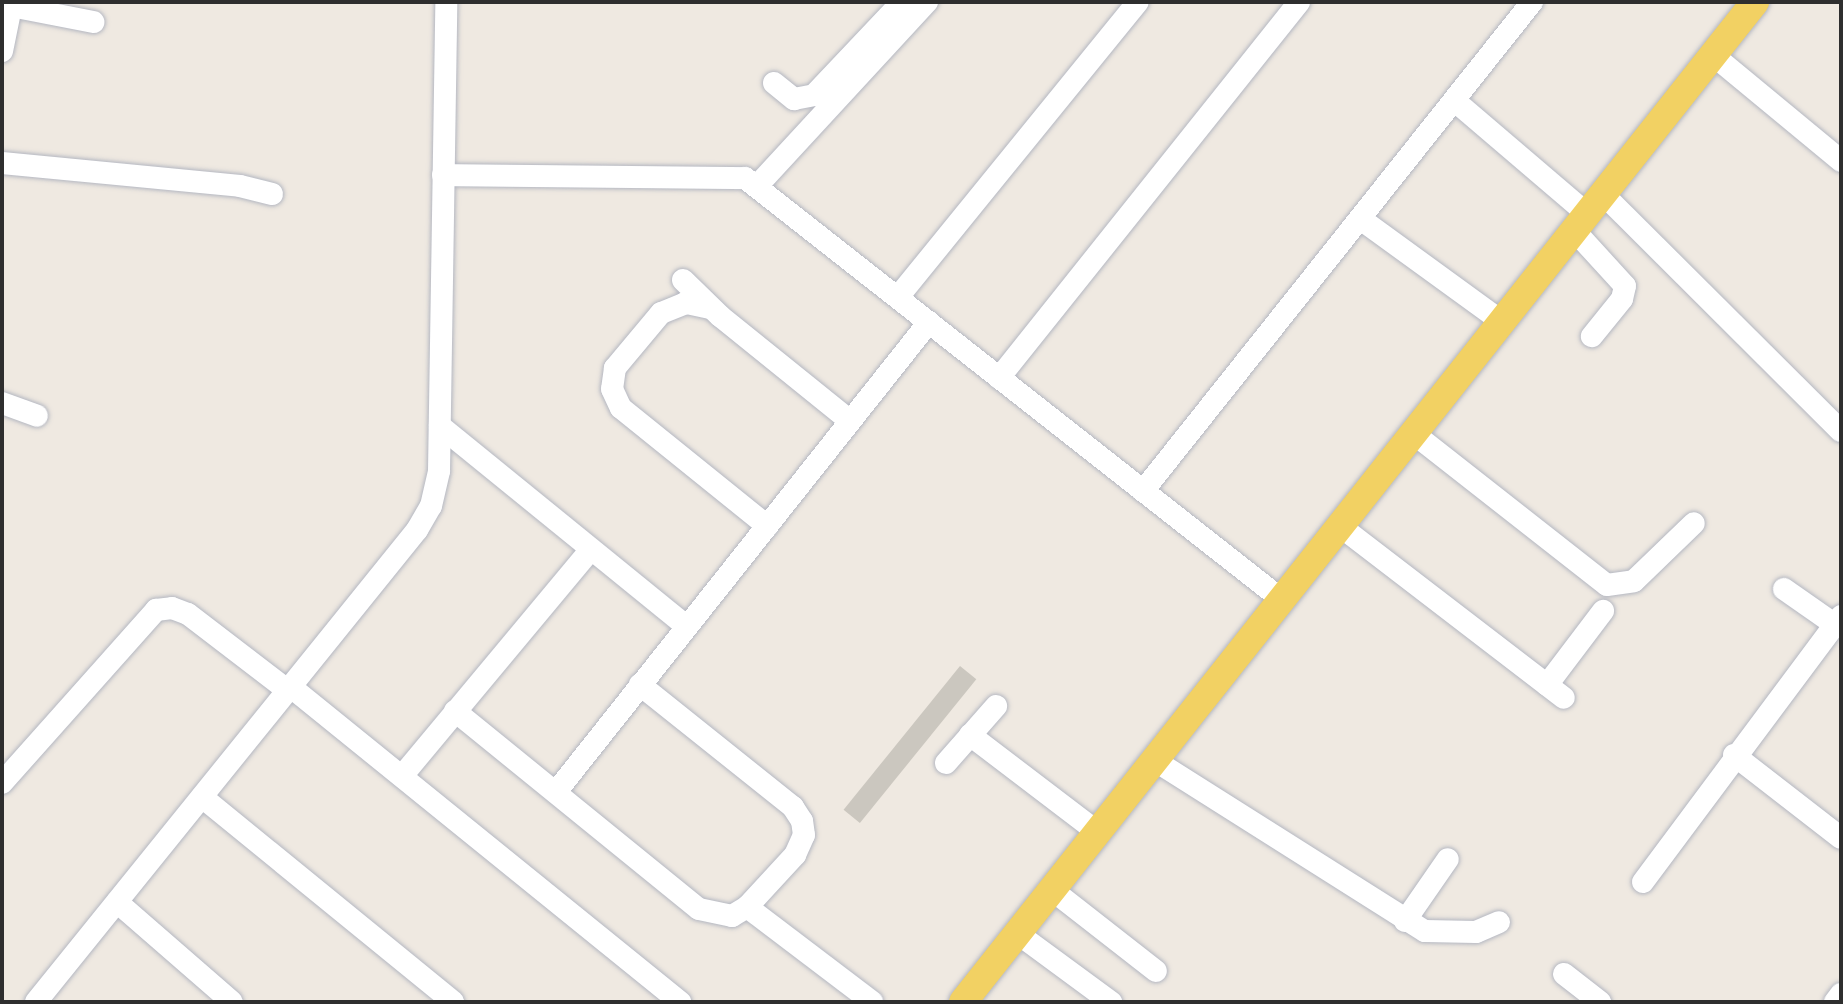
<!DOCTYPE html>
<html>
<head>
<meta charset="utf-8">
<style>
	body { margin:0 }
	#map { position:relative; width:1843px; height:1004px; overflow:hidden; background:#efe9e1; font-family:"Alegreya Sans",sans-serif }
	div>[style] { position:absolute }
	.building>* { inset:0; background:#cbc7bf; transform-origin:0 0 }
	.roads { filter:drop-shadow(0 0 2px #b4b7c1) drop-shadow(0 0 2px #b4b7c1) }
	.minor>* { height:22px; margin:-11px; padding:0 11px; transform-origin:11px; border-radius:11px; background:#fff }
	.major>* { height:28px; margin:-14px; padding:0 14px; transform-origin:14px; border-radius:14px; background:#f2d163 }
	span { translate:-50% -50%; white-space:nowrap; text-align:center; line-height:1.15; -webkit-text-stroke:7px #fff; paint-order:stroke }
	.frame { position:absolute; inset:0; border:4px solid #2e2e2e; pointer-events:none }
</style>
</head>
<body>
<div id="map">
	<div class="building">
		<div style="left:960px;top:666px;width:21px;height:185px;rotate:39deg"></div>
	</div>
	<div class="roads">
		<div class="minor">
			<div style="left:11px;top:6px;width:84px;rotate:11deg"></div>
			<div style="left:2px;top:51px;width:50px;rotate:-78.5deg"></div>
			<div style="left:1713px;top:55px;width:166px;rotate:39.6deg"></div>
			<div style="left:774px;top:83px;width:26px;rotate:39deg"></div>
			<div style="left:794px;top:99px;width:20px;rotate:-11deg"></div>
			<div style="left:814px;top:95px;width:128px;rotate:-46.6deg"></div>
			<div style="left:1455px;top:101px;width:172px;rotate:40.5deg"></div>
			<div style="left:2px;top:163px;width:239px;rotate:5.5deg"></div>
			<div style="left:240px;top:186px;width:33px;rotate:14deg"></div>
			<div style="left:443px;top:175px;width:302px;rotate:0.6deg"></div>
			<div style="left:745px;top:178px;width:682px;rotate:38.15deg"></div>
			<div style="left:757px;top:186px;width:251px;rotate:-47.3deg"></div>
			<div style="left:1602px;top:193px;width:337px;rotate:44.9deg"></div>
			<div style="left:1362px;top:220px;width:172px;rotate:36deg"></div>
			<div style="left:1573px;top:229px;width:77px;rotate:47.6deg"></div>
			<div style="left:1625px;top:286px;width:13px;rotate:103deg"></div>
			<div style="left:1622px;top:299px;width:48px;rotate:129deg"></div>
			<div style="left:683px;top:280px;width:52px;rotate:44.2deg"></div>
			<div style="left:720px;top:316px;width:167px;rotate:38.9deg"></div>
			<div style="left:898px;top:297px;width:380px;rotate:-50.9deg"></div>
			<div style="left:710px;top:308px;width:25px;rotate:-168deg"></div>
			<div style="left:686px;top:303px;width:27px;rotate:158deg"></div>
			<div style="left:661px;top:313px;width:72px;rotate:129.9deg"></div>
			<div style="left:615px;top:368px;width:21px;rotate:98deg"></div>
			<div style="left:612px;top:389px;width:21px;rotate:65deg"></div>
			<div style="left:621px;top:408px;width:188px;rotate:38.9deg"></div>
			<div style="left:999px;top:378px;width:481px;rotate:-51.4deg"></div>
			<div style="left:2px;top:403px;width:37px;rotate:20deg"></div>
			<div style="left:440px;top:426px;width:318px;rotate:39.1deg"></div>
			<div style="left:1413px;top:433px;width:246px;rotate:38.1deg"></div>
			<div style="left:1607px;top:585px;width:27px;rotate:-8deg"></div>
			<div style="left:1634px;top:581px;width:83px;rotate:-44deg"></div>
			<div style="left:1143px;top:491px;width:625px;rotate:-51.5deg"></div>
			<div style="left:1340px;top:526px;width:282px;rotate:37.5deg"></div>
			<div style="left:1784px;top:589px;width:61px;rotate:35deg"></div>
			<div style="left:1547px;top:685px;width:93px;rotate:-52.9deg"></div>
			<div style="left:291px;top:687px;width:501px;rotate:39deg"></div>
			<div style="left:455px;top:711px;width:314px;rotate:39.1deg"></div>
			<div style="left:699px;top:909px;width:34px;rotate:12deg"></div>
			<div style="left:732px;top:916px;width:17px;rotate:-31deg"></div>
			<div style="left:747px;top:907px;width:71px;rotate:-47.3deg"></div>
			<div style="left:795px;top:855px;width:22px;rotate:-66deg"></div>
			<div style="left:804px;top:835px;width:14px;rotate:-98deg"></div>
			<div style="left:802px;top:821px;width:17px;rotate:-123deg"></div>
			<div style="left:793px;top:807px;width:196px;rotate:-141.4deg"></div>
			<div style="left:970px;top:735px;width:158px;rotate:37.3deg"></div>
			<div style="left:1734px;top:755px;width:135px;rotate:37.8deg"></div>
			<div style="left:1154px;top:760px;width:320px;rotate:32.3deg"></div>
			<div style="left:1425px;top:931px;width:51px;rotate:1.1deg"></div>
			<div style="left:1476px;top:932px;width:25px;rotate:-23deg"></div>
			<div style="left:946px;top:763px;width:76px;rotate:-48.7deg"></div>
			<div style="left:402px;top:776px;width:294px;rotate:-50.2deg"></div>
			<div style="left:2px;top:783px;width:232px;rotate:-48.3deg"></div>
			<div style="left:156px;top:610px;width:16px;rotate:-7deg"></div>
			<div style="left:172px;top:608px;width:17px;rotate:21deg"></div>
			<div style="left:188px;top:614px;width:125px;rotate:37.5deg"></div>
			<div style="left:556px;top:792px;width:600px;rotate:-51.56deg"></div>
			<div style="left:202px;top:797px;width:324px;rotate:39.2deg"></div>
			<div style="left:1643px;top:882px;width:332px;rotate:-53.3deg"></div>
			<div style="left:1051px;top:889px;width:133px;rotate:38deg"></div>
			<div style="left:117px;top:902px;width:152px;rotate:41deg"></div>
			<div style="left:747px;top:907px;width:157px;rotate:37.2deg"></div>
			<div style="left:1405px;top:921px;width:75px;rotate:-55.3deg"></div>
			<div style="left:1017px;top:933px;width:117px;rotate:36.3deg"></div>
			<div style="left:1564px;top:974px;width:46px;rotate:37.9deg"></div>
			<div style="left:36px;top:1002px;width:607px;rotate:-51.09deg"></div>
			<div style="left:417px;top:530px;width:28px;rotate:-60deg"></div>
			<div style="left:431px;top:506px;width:36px;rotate:-77deg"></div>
			<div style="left:439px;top:471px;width:469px;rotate:-89.1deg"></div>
			<div style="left:1835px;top:1002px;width:10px;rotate:-53deg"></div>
		</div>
		<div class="major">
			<div style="left:963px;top:1002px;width:1276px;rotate:-51.62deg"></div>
		</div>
	</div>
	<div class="frame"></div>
</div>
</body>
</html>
